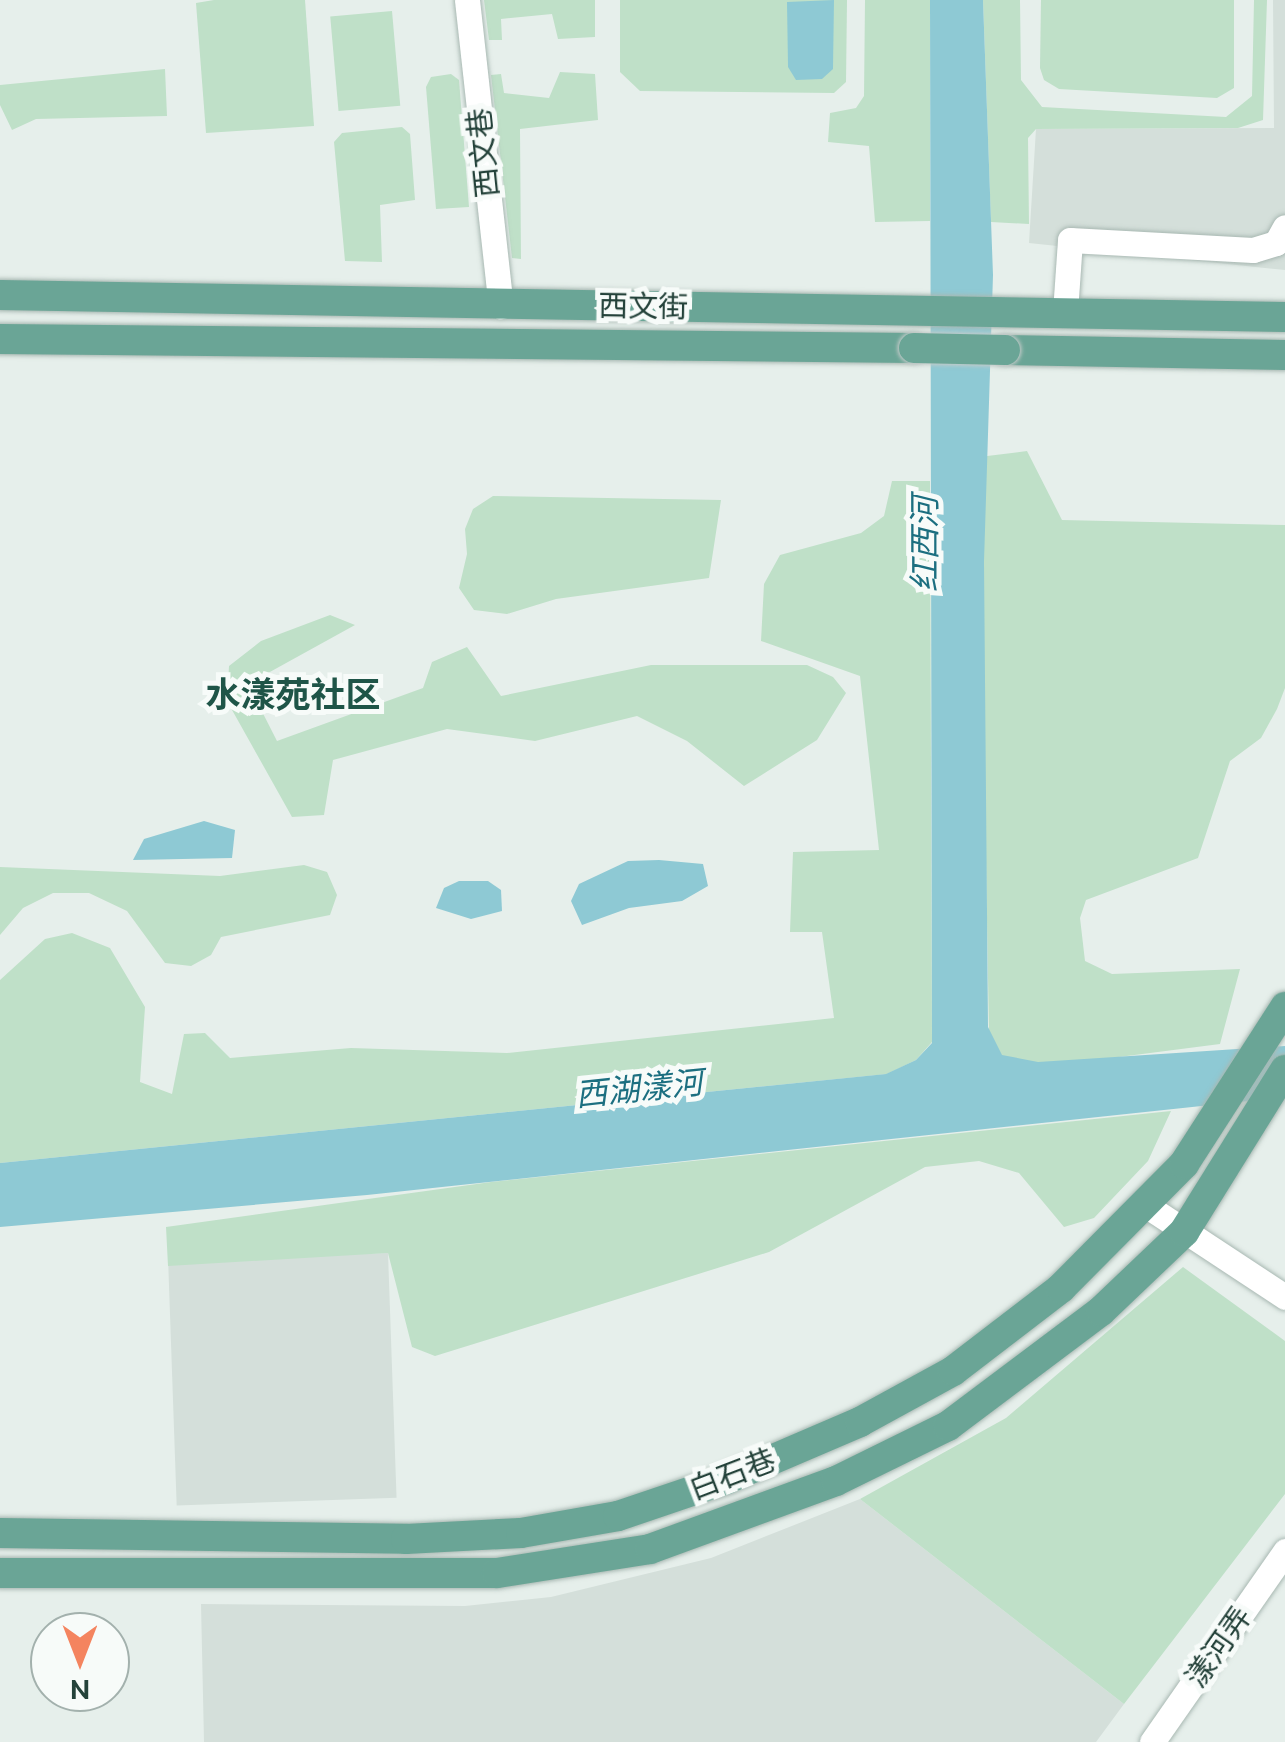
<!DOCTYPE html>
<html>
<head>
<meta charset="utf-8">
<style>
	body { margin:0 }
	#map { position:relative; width:1285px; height:1742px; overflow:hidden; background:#e6efeb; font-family:Ubuntu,"Noto Sans SC",sans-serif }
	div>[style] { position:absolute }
	.built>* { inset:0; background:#d4dfda; transform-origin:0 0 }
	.green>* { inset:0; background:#bfe0c8; transform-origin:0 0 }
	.water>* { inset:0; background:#8ec9d4 }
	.roads { filter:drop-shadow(0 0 2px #a8b8b2) drop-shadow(0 0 2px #a8b8b2) }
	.minor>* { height:25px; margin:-12.5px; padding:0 12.5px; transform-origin:12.5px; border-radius:12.5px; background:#fff }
	.major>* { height:30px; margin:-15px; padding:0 15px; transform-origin:15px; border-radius:15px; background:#6aa596 }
	.bridges { filter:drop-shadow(0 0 2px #c2cac8) drop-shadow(0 0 2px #c2cac8) }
	.major-bridge>* { height:30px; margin:-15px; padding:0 15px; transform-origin:15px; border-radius:15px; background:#6aa596 }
	span { translate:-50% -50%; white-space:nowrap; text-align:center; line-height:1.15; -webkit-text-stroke:10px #f7fbf9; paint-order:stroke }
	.street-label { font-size:30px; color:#24423a }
	.water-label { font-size:32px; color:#1c6f80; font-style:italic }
	.quarter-label { font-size:35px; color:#1f5548; font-weight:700 }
	.north { position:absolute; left:30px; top:1612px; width:100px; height:100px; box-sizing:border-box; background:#f7fbf9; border:2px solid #a3b1ad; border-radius:50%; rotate:180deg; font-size:28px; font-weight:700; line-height:40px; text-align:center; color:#24423a }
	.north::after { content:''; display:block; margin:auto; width:35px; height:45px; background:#f4845f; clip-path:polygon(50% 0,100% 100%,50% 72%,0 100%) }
</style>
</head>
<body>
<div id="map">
	<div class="built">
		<div style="clip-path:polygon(1273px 0,1285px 0,1285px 270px,1029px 243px,1036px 129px,1274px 128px)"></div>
		<div style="left:388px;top:1253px;width:245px;height:220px;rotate:88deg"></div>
		<div style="clip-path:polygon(860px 1499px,1124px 1704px,1096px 1742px,204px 1742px,201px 1604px,465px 1606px,551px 1597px,711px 1558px)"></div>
	</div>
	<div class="green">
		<div style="clip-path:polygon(214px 0,305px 0,314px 126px,206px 133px,196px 3px)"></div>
		<div style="clip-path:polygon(484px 0,595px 0,595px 37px,558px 39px,552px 14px,501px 19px,502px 40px,489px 40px)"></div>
		<div style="clip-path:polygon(620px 0,847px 0,846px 82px,834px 93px,640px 91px,620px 72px)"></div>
		<div style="clip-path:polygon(865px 0,930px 0,930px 221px,875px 222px,869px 146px,828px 142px,830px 113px,856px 108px,864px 96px)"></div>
		<div style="clip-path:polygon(983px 0,1020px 0,1021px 80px,1042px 107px,1226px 117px,1252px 96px,1254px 0,1267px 0,1263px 120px,1238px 128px,1036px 129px,1028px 138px,1029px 224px,991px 222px)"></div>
		<div style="clip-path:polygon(1041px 0,1234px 0,1234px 88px,1217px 98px,1059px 89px,1044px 80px,1040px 68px)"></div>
		<div style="left:392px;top:11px;width:95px;height:62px;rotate:85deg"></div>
		<div style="clip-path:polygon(165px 69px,167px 116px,36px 119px,12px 130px,0 105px,0 85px)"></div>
		<div style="clip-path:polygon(560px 72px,595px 74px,598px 120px,520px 129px,521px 259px,512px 258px,491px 75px,501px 74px,504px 93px,549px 98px)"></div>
		<div style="clip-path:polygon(451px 74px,459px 80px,469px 207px,436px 209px,426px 87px,431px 77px)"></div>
		<div style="clip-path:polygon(402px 127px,410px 134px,415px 200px,380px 205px,382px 262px,345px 261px,334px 142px,342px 133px)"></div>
		<div style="clip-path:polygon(1027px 451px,1062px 520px,1285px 525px,1285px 688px,1277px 709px,1261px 738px,1230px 761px,1198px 858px,1086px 900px,1080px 918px,1085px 961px,1112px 974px,1240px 969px,1220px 1044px,1010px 1071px,989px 1035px,979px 457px)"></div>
		<div style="clip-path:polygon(892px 481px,930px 481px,932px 1042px,916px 1060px,887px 1074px,0 1163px,0 980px,45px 939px,72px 933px,110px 948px,145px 1007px,140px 1082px,172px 1094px,184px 1034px,205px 1033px,230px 1058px,351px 1048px,507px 1053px,834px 1018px,822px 932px,790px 932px,793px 852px,879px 850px,860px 676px,761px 641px,764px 584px,780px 555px,861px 533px,884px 516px)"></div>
		<div style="clip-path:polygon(493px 496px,721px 500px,709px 578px,556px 599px,507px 614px,474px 610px,459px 588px,467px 554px,465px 529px,473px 509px)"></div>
		<div style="clip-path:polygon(330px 615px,355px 625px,248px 684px,277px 741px,423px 688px,432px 662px,467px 647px,501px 696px,651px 665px,807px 665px,833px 677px,846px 693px,817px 740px,744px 786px,687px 741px,637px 716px,535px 741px,447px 729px,333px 760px,324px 815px,292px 817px,227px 701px,229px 666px,261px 641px)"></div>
		<div style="clip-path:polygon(304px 865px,327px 872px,337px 895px,330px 915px,221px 937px,211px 955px,191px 966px,165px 963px,127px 911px,89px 893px,53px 893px,23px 908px,0 935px,0 867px,220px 876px)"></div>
		<div style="clip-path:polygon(1171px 1111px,1148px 1161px,1094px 1218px,1064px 1227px,1019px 1173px,979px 1161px,925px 1167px,769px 1252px,435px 1356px,412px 1347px,388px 1253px,168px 1266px,166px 1227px,491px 1182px)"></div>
		<div style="clip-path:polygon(1183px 1267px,1285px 1341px,1285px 1494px,1124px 1704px,860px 1499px,1006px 1418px)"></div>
	</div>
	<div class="water">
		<div style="clip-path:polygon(834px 0,833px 69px,822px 79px,796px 80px,788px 67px,787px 2px)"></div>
		<div style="clip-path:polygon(930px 0,983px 0,993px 275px,984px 562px,988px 1027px,1002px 1055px,1038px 1062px,1285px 1046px,1285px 1097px,367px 1195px,0 1227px,0 1163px,886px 1074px,916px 1060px,932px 1043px)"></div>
		<div style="clip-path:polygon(204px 821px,235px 830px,232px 858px,133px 860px,144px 839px)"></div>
		<div style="clip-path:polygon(659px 860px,703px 864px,708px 886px,682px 901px,629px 908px,582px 925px,571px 901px,579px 884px,628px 861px)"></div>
		<div style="clip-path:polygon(459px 881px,488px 881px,501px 890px,502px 911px,471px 919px,436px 908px,444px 888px)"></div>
	</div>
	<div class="roads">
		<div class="minor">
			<div style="left:467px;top:0;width:308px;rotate:83.7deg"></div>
			<div style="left:1065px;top:312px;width:72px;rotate:-86deg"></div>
			<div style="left:1070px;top:240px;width:183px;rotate:3.1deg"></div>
			<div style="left:1253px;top:250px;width:24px;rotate:-17deg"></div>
			<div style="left:1276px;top:243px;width:18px;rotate:-61deg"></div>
			<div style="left:1144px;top:1204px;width:169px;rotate:33.4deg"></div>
			<div style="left:1152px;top:1742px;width:233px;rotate:-55.1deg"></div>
		</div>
		<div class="major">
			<div style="left:0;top:295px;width:1285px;rotate:0.98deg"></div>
			<div style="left:0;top:339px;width:914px;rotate:0.56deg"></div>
			<div style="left:1005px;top:350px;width:280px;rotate:1deg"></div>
			<div style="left:0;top:1533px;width:406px;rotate:0.8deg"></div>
			<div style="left:406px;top:1539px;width:115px;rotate:-3deg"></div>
			<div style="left:521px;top:1533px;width:98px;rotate:-9.9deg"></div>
			<div style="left:618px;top:1516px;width:115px;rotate:-18.7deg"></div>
			<div style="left:727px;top:1479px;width:145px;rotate:-23.2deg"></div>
			<div style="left:860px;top:1422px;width:106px;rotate:-28.7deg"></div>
			<div style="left:953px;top:1371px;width:136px;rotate:-37.5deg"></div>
			<div style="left:1061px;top:1288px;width:175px;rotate:-45.2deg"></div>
			<div style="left:1184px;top:1164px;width:187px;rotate:-57.2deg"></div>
			<div style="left:0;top:1573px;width:497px"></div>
			<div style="left:497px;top:1573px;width:155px;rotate:-8.9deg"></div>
			<div style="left:650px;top:1549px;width:198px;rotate:-20.1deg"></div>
			<div style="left:836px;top:1481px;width:125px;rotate:-26.2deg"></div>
			<div style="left:948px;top:1426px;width:191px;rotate:-36.9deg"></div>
			<div style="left:1101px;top:1311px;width:115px;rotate:-43.6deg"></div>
			<div style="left:1184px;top:1232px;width:191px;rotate:-58.1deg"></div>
		</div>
	</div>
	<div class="bridges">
		<div class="major-bridge">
			<div style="left:914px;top:348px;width:91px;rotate:1.3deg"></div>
		</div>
	</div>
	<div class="street-label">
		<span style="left:483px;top:153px;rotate:-96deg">西文巷</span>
		<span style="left:643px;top:306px;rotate:1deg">西文街</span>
		<span style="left:732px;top:1474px;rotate:-21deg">白石巷</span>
		<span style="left:1218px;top:1647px;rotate:-55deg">漾河弄</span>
	</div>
	<div class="water-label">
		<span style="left:924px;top:544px;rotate:-90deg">红西河</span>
		<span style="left:639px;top:1088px;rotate:-6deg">西湖漾河</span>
	</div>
	<div class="quarter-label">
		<span style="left:293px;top:694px">水漾苑社区</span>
	</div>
	<div class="north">N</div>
</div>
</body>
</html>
